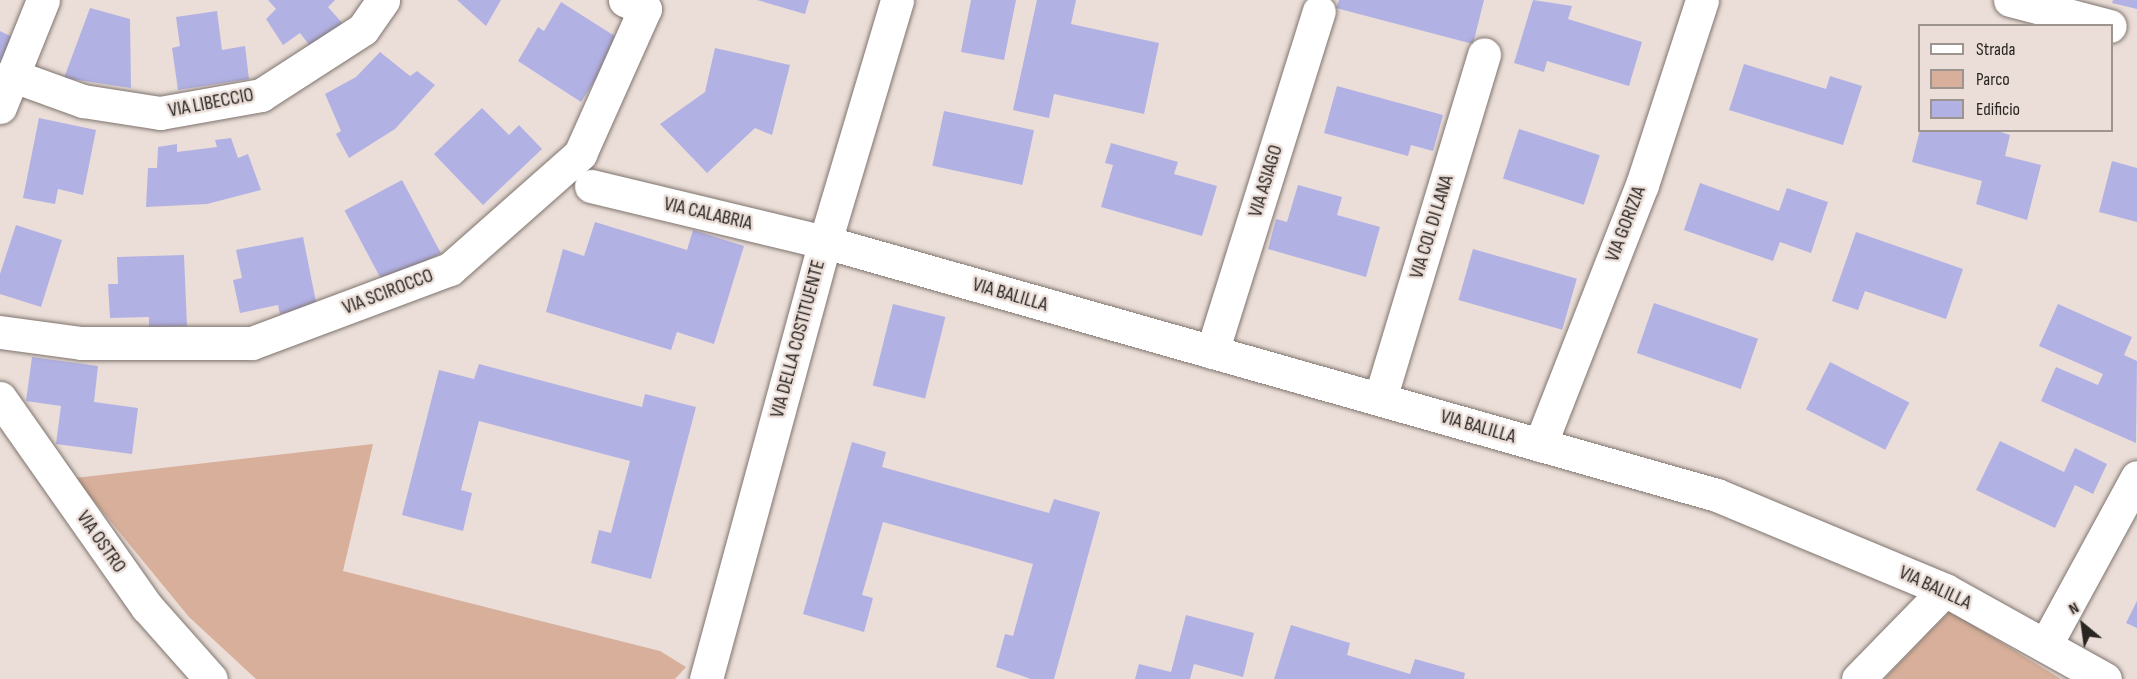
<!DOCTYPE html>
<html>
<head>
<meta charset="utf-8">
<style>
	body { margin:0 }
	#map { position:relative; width:2137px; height:679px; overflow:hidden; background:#ebded8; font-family:"Sofia Sans Condensed",sans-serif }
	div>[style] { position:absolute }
	.green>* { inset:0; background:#d7af9a }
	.building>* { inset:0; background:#b2b1e4; transform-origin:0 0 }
	.roads { filter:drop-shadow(0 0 2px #7f746e) drop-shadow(0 0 2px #7f746e) }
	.minor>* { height:33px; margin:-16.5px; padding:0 16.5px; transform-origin:16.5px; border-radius:16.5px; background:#fff }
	span { translate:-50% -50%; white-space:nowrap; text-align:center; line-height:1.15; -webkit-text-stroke:5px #ebded8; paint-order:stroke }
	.street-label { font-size:20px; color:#292522 }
	.legend { position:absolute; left:1918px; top:24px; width:195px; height:108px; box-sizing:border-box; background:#ebded8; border:2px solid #9d948f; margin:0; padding:8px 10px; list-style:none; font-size:18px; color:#292522 }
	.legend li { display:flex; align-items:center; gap:12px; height:30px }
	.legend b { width:30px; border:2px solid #9d948f }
	.north { position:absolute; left:2053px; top:595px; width:60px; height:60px; -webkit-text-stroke:4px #ebded8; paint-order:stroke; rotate:331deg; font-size:16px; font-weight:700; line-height:24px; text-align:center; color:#292522 }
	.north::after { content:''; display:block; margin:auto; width:21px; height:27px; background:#292522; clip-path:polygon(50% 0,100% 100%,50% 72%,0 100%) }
</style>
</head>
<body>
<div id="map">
	<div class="green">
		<div style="clip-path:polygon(373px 444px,343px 571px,660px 651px,686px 667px,675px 679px,256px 679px,189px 617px,75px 478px)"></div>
		<div style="clip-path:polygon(1950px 611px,2061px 679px,1884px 679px)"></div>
	</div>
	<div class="building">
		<div style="clip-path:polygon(268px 0,335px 0,328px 7px,343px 24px,314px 51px,300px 33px,283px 45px,266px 19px,276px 9px)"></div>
		<div style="clip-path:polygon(457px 0,501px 0,486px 26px)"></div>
		<div style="clip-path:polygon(757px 0,809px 0,805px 14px)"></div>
		<div style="clip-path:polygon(971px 0,1016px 0,1004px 60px,961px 52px)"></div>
		<div style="clip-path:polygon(1037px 0,1076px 0,1071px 24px,1159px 43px,1144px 114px,1054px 94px,1049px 118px,1013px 110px)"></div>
		<div style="clip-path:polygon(1339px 0,1484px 0,1473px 44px,1336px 8px)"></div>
		<div style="clip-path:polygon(1533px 0,1572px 6px,1568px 19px,1642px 42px,1629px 86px,1547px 61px,1544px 72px,1514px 63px)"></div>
		<div style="clip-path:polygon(2113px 0,2137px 0,2137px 9px,2112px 3px)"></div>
		<div style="clip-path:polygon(561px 2px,621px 40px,581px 102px,518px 61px,538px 27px,544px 31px)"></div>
		<div style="clip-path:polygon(90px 8px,130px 19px,131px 88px,64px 78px)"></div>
		<div style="clip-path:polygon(217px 11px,222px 50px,245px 46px,249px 79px,178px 90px,172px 48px,180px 46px,176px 17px)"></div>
		<div style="clip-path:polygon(0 31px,12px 37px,0 63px)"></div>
		<div style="clip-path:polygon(715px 48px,790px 65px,772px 135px,755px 128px,707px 173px,660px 124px,705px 92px)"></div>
		<div style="clip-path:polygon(380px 52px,410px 76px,417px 71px,435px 85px,395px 129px,349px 158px,336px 134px,341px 131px,325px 94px,356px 77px)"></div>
		<div style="clip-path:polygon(1744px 64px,1826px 89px,1830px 76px,1862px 86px,1843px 145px,1729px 110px)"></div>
		<div style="clip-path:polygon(1337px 86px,1443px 115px,1433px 151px,1411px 145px,1408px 156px,1324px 133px)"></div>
		<div style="clip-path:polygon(482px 108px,509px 135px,519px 125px,542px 149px,483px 205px,434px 154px)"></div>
		<div style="left:944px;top:111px;width:92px;height:56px;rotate:12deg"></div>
		<div style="clip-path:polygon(39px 118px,96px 130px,83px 195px,58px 189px,55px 204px,23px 198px)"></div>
		<div style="left:1519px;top:129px;width:85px;height:52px;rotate:18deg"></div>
		<div style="clip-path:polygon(1920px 130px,1994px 130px,2010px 135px,2005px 156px,2041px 165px,2027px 220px,1976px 204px,1982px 181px,1912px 162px)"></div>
		<div style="clip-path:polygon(231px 138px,238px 158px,248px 154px,261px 190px,207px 204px,146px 207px,148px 168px,157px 168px,158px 147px,177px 144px,177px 152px,217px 147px,215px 140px)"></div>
		<div style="clip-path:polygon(1111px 143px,1178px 162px,1174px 174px,1217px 186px,1202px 236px,1101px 207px,1113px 165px,1105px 163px)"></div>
		<div style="clip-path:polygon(2112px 161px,2137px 168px,2137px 222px,2099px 212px)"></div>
		<div style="left:402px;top:180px;width:83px;height:65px;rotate:62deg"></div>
		<div style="clip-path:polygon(1700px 183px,1779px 211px,1787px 188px,1828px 202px,1811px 253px,1780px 242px,1773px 261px,1684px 230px)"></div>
		<div style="clip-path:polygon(1298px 185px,1342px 197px,1337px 215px,1380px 227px,1366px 277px,1268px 249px,1276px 219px,1287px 222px)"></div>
		<div style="clip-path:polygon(595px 222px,687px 250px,693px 230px,744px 246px,714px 344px,677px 332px,671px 350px,546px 312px,563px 249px,584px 256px)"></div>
		<div style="clip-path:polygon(16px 225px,62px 240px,41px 307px,0 294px,0 274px)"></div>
		<div style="clip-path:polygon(1856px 232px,1963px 269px,1946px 319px,1865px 291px,1858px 310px,1832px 301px)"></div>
		<div style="clip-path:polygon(303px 237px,317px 307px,280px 314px,278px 305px,240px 313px,233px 280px,242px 278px,236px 250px)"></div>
		<div style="left:1473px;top:249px;width:108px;height:53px;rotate:16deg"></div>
		<div style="clip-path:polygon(184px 255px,187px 326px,149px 327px,149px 317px,110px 318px,108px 284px,118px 284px,117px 257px)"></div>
		<div style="left:1654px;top:303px;width:110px;height:53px;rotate:19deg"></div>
		<div style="left:893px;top:304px;width:54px;height:84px;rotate:14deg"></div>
		<div style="clip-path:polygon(2058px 304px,2132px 337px,2124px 355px,2137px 361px,2136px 443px,2041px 401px,2056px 367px,2098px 385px,2103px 374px,2039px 346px)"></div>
		<div style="clip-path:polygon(32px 357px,98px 366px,94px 402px,138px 408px,132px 454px,56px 444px,61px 406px,26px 401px)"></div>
		<div style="left:1830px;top:362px;width:89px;height:53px;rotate:27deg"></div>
		<div style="clip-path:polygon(479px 364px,642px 407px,645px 394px,696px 407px,651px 579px,591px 563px,599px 530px,611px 533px,630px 461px,479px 421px,461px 490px,472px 493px,463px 531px,402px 515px,439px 370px,474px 379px)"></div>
		<div style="clip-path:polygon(2000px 441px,2064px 472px,2075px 448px,2107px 464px,2093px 494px,2075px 485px,2055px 528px,1976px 490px)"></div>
		<div style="clip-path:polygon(852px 442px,886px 452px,882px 467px,1049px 513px,1054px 499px,1100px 512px,1054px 679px,1031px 679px,996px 667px,1005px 634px,1013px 636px,1033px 564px,883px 522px,862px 595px,873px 598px,864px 632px,803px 614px)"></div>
		<div style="clip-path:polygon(2137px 601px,2137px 628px,2126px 623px)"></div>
		<div style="clip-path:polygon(1186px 615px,1254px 633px,1243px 677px,1194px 664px,1190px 679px,1135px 679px,1139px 664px,1171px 672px)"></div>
		<div style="clip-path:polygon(1291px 625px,1350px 643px,1347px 655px,1410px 674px,1415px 659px,1465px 673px,1464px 679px,1274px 679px)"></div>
	</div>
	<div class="roads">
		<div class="minor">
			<div style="left:2010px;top:0;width:103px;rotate:14.6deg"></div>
			<div style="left:11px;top:75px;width:77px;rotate:19.9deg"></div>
			<div style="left:83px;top:101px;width:78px;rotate:8.9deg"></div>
			<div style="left:160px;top:113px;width:103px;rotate:-10.1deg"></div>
			<div style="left:261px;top:95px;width:121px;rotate:-32.9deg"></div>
			<div style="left:363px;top:29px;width:35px;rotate:-55deg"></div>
			<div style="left:0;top:107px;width:115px;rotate:-68.1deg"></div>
			<div style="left:591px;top:186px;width:241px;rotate:13.5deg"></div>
			<div style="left:825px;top:242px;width:927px;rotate:15.84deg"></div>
			<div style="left:1717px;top:495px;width:247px;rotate:22.6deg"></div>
			<div style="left:1945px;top:590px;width:183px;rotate:29.1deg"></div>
			<div style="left:0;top:332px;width:82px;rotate:7.7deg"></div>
			<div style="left:81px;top:343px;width:171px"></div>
			<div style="left:252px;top:343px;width:211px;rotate:-20.5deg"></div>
			<div style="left:450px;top:269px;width:174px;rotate:-41.5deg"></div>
			<div style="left:580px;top:154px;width:159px;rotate:-65.9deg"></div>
			<div style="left:645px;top:9px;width:22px;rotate:-156deg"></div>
			<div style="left:1212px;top:352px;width:357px;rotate:-72.6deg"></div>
			<div style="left:0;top:398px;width:256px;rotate:54.9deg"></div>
			<div style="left:147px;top:607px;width:96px;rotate:48.4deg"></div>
			<div style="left:1380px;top:399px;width:360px;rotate:-73.2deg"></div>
			<div style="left:1540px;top:445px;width:279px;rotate:-68.6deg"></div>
			<div style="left:1642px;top:185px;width:194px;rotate:-72deg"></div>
			<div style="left:2046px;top:644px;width:190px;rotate:-61.4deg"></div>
			<div style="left:706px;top:679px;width:453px;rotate:-74.8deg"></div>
			<div style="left:825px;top:242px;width:252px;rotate:-73.4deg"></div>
			<div style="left:1858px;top:679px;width:124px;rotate:-45.7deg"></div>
		</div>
	</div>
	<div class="street-label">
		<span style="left:211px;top:103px;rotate:-11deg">VIA LIBECCIO</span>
		<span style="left:1266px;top:181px;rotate:-73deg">VIA ASIAGO</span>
		<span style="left:708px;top:214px;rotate:13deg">VIA CALABRIA</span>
		<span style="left:1626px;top:224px;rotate:-69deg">VIA GORIZIA</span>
		<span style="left:1432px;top:227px;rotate:-73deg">VIA COL DI LANA</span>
		<span style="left:388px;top:292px;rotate:-21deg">VIA SCIROCCO</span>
		<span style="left:1010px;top:295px;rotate:16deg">VIA BALILLA</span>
		<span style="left:798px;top:339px;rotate:-75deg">VIA DELLA COSTITUENTE</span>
		<span style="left:1478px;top:427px;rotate:16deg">VIA BALILLA</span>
		<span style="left:101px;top:542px;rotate:55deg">VIA OSTRO</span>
		<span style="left:1935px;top:588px;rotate:25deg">VIA BALILLA</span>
	</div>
	<ul class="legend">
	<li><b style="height:8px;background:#fff"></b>Strada</li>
	<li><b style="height:16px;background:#d7af9a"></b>Parco</li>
	<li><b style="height:16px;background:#b2b1e4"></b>Edificio</li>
	</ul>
	<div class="north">N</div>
</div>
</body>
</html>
